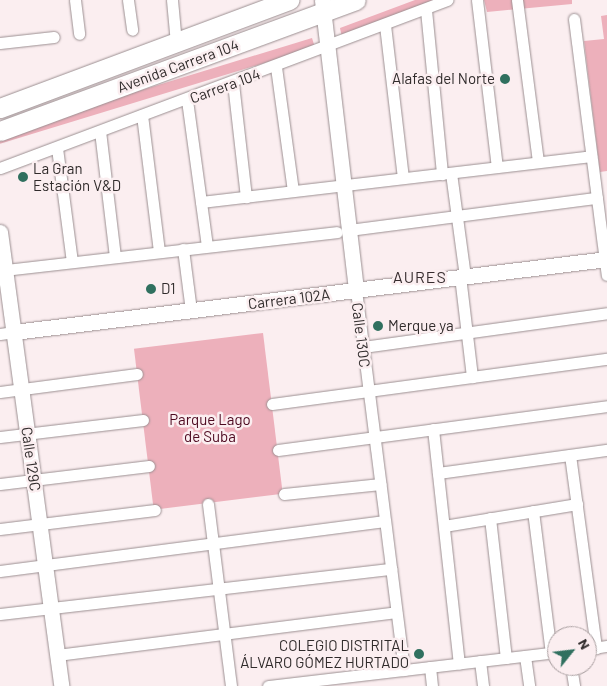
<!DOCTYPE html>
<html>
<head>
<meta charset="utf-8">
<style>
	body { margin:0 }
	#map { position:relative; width:607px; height:686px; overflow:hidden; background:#fbeef0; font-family:Barlow,sans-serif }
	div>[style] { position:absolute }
	.green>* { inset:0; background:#edb0bb; transform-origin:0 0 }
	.roads { filter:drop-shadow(0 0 1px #9b8f91) drop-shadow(0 0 1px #9b8f91) }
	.minor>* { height:11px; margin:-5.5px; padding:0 5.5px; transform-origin:5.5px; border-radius:5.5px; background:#fff }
	.tertiary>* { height:15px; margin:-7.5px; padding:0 7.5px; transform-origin:7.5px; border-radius:7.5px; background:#fff }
	.primary>* { height:19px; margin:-9.5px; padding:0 9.5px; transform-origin:9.5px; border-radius:9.5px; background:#fff }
	.dots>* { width:14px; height:14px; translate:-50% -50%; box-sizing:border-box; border:2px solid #fbeef0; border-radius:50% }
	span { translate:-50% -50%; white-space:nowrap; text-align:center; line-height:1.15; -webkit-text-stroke:5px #fbeef0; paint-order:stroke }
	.street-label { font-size:15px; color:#302b2b }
	.poi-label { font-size:15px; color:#302b2b }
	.right { translate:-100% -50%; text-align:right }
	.left { translate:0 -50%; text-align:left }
	.park-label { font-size:15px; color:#4e0a21 }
	.neighbourhood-label { font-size:16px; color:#362c2e; letter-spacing:1px }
	.north { position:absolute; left:547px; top:626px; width:50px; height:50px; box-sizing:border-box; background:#fbeef0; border:1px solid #aaa0a1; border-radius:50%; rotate:61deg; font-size:14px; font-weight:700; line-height:20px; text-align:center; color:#302b2b }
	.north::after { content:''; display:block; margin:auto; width:18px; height:22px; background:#30705f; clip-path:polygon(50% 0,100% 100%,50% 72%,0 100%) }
</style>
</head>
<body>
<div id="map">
	<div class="green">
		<div style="clip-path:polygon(415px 0,434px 0,342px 38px,340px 28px)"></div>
		<div style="clip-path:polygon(484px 0,572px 0,572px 4px,487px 12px)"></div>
		<div style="clip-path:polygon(607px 15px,607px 171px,600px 172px,584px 41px,604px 39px,601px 16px)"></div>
		<div style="left:312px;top:38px;width:10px;height:332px;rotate:73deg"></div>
		<div style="left:263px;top:333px;width:162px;height:130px;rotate:83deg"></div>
	</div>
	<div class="roads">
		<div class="minor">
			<div style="left:75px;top:0;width:34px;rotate:83deg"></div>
			<div style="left:128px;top:0;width:30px;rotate:82deg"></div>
			<div style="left:172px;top:0;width:43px;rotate:84.7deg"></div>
			<div style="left:477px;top:0;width:168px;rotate:83.2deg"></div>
			<div style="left:517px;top:0;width:163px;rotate:82.6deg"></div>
			<div style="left:426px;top:10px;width:165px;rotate:84.4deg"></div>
			<div style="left:574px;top:19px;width:258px;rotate:82.7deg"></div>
			<div style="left:385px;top:25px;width:154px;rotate:83.3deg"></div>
			<div style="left:0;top:43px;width:54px;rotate:-6.3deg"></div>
			<div style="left:276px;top:67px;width:125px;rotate:82.2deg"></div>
			<div style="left:233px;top:83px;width:115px;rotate:83.5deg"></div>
			<div style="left:187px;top:100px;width:147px;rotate:82.2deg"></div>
			<div style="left:142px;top:115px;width:138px;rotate:82.9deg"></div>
			<div style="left:100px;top:131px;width:127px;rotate:83.2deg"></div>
			<div style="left:57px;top:148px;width:115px;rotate:82.5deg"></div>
			<div style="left:0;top:168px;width:478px;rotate:-20.6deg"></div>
			<div style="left:451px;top:173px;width:104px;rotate:82.3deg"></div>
			<div style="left:201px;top:202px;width:393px;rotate:-6.7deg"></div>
			<div style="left:349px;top:230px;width:250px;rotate:-7.4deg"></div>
			<div style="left:183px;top:249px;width:63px;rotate:82.6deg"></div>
			<div style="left:5px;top:270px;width:334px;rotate:-6.5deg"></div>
			<div style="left:460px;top:276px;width:102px;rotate:83.2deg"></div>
			<div style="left:356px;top:290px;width:383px;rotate:82.8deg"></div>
			<div style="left:0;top:334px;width:14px;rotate:-8deg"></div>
			<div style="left:363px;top:347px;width:246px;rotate:-7.9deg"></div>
			<div style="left:0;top:392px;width:138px;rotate:-7.5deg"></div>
			<div style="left:272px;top:404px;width:338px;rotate:-7.7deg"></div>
			<div style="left:433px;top:429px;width:236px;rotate:83.7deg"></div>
			<div style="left:0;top:437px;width:144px;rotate:-6.8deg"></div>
			<div style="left:278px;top:450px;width:332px;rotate:-7.6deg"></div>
			<div style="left:570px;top:455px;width:195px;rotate:82.3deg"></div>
			<div style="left:438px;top:473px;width:171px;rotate:-7.8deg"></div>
			<div style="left:0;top:484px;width:150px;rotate:-6.9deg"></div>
			<div style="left:284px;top:494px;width:97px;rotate:-5.9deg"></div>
			<div style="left:208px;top:504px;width:183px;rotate:82.8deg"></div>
			<div style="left:533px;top:511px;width:143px;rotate:82.8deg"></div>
			<div style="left:490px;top:518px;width:141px;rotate:83.5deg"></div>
			<div style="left:444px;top:526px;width:135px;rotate:-9.4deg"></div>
			<div style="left:0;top:529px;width:156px;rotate:-7deg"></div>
			<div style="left:0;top:571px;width:388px;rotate:-7.4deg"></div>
			<div style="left:0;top:614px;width:394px;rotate:-6.6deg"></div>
			<div style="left:587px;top:649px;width:20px;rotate:-9deg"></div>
			<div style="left:57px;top:655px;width:342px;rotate:-7.2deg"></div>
			<div style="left:525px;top:656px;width:30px;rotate:82deg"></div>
			<div style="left:480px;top:661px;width:25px;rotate:83deg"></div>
			<div style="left:571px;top:666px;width:20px;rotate:81deg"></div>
			<div style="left:430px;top:667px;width:19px;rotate:84deg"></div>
			<div style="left:268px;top:686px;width:291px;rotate:-6.7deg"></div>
		</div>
		<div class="tertiary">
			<div style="left:322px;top:0;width:292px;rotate:83.3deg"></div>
			<div style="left:0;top:232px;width:458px;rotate:82.3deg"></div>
			<div style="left:14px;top:332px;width:597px;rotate:-7.02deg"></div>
		</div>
		<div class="primary">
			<div style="left:0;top:108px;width:309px;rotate:-20.5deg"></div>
			<div style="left:0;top:131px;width:379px;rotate:-20.2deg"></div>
		</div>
	</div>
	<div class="dots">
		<div style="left:505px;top:79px;background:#30705f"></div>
		<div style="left:23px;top:177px;background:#30705f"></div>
		<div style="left:151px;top:289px;background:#30705f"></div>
		<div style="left:378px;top:326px;background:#30705f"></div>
		<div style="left:419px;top:654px;background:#30705f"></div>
	</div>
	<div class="street-label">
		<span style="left:178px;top:66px;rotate:-20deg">Avenida Carrera 104</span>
		<span style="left:225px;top:86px;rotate:-20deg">Carrera 104</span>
		<span style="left:289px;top:299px;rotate:-7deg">Carrera 102A</span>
		<span style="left:361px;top:335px;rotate:83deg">Calle 130C</span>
		<span style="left:31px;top:459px;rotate:82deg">Calle 129C</span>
	</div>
	<div class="poi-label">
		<span class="right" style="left:495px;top:79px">Alafas del Norte</span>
		<span class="left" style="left:33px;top:177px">La Gran<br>Estación V&amp;D</span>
		<span class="left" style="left:161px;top:289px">D1</span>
		<span class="left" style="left:388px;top:326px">Merque ya</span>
		<span class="right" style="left:409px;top:654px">COLEGIO DISTRITAL<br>ÁLVARO GÓMEZ HURTADO</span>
	</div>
	<div class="park-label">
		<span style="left:210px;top:428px">Parque Lago<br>de Suba</span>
	</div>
	<div class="neighbourhood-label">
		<span style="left:420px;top:277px">AURES</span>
	</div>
	<div class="north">N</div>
</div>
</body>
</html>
